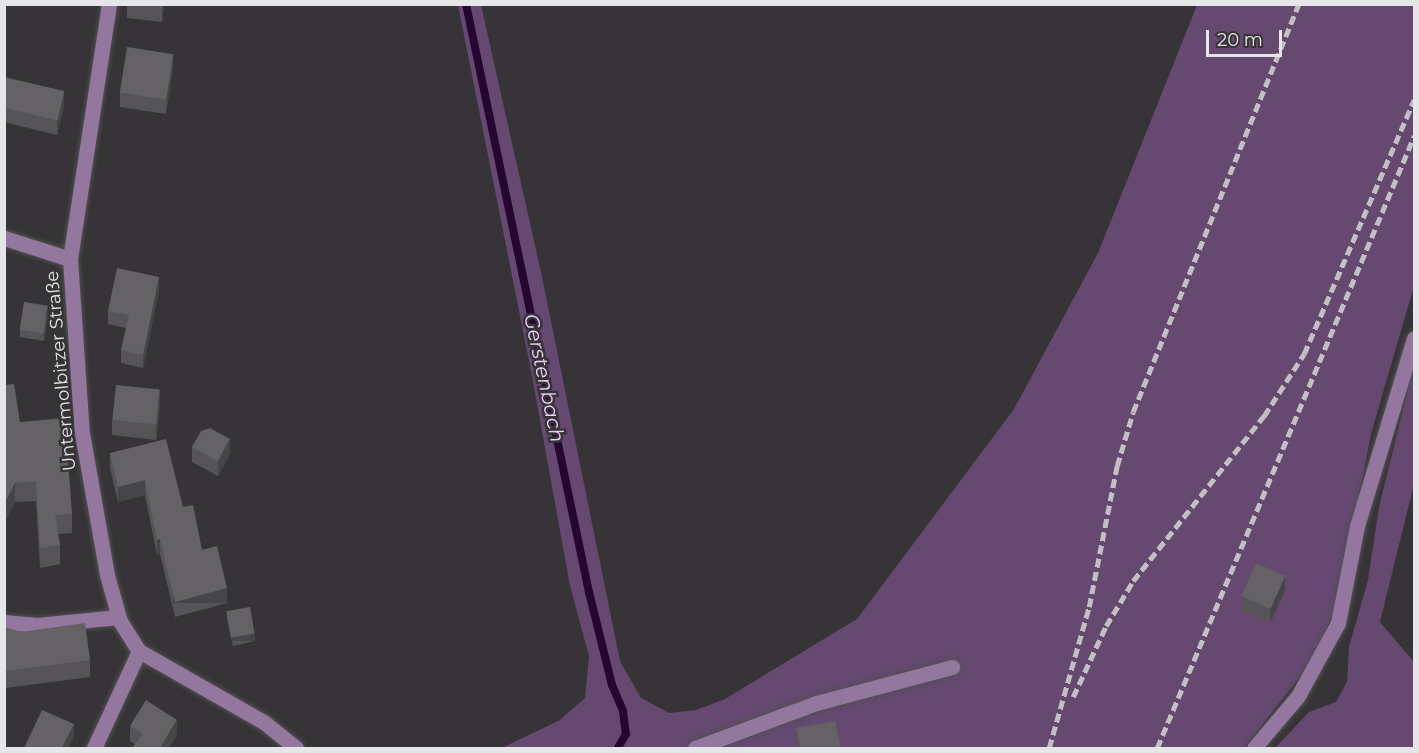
<!DOCTYPE html>
<html>
<head>
<meta charset="utf-8">
<style>
	body { margin:0 }
	#map { position:relative; width:1419px; height:753px; overflow:hidden; background:#363436; font-family:Montserrat,sans-serif }
	div>[style] { position:absolute }
	.green>* { inset:0; background:#654971 }
	.stream>* { height:8px; margin:-4px; padding:0 4px; transform-origin:4px; border-radius:4px; background:#270533 }
	.roads { filter:drop-shadow(0 0 2px #525052) drop-shadow(0 0 2px #525052) }
	.minor>* { height:15px; margin:-7.5px; padding:0 7.5px; transform-origin:7.5px; border-radius:7.5px; background:#93779f }
	.rail>* { height:4.5px; margin-top:-2.25px; transform-origin:0; background:repeating-linear-gradient(90deg,#c1c0c2 0 9px,transparent 0 13.5px) }
	.wall>* { inset:0; background:#565457 }
	.shaded-wall>* { inset:0; background:#464547; transform-origin:0 0 }
	.building>* { inset:0; background:#646265; transform-origin:0 0 }
	span { translate:-50% -50%; white-space:nowrap; text-align:center; line-height:1.15; -webkit-text-stroke:5px #363436; paint-order:stroke }
	.street-label { font-size:18px; color:#e6e5e7 }
	.water-label { font-size:20px; color:#efcefd; font-style:italic }
	.frame { position:absolute; inset:0; border:6px solid #e6e5e7; pointer-events:none }
	.scale { position:absolute; left:1206px; top:30px; width:76px; height:27px; box-sizing:border-box; border:3px solid #e6e5e7; border-top:0; padding-left:8px; font-size:18px; line-height:21px; white-space:nowrap; color:#e6e5e7; -webkit-text-stroke:4px #363436; paint-order:stroke }
</style>
</head>
<body>
<div id="map">
	<div class="green">
		<div style="clip-path:polygon(458px 5px,481px 5px,541px 272px,620px 661px,641px 698px,669px 713px,696px 710px,725px 699px,857px 619px,1014px 409px,1098px 253px,1197px 5px,1414px 5px,1414px 286px,1371px 434px,1338px 605px,1305px 670px,1244px 748px,502px 748px,560px 720px,585px 698px,589px 656px,570px 586px,532px 376px)"></div>
		<div style="clip-path:polygon(1414px 365px,1414px 484px,1380px 622px,1414px 662px,1414px 748px,1275px 748px,1309px 712px,1336px 702px,1347px 682px,1349px 647px,1368px 580px,1379px 507px)"></div>
	</div>
	<div class="stream">
		<div style="left:466px;top:4px;width:601px;rotate:78.19deg"></div>
		<div style="left:589px;top:592px;width:96px;rotate:76.1deg"></div>
		<div style="left:612px;top:685px;width:28px;rotate:67deg"></div>
		<div style="left:623px;top:711px;width:23px;rotate:83deg"></div>
		<div style="left:626px;top:734px;width:16px;rotate:120deg"></div>
	</div>
	<div class="roads">
		<div class="minor">
			<div style="left:109px;top:4px;width:258px;rotate:98.7deg"></div>
			<div style="left:70px;top:259px;width:174px;rotate:86.1deg"></div>
			<div style="left:82px;top:433px;width:144px;rotate:80deg"></div>
			<div style="left:107px;top:575px;width:48px;rotate:74.2deg"></div>
			<div style="left:120px;top:621px;width:36px;rotate:58deg"></div>
			<div style="left:139px;top:651px;width:145px;rotate:29.7deg"></div>
			<div style="left:265px;top:723px;width:40px;rotate:39deg"></div>
			<div style="left:4px;top:238px;width:69px;rotate:17.7deg"></div>
			<div style="left:4px;top:622px;width:33px;rotate:5deg"></div>
			<div style="left:37px;top:625px;width:82px;rotate:-5.6deg"></div>
			<div style="left:94px;top:748px;width:107px;rotate:-65.1deg"></div>
			<div style="left:695px;top:748px;width:129px;rotate:-20.4deg"></div>
			<div style="left:816px;top:703px;width:141px;rotate:-14.8deg"></div>
			<div style="left:1254px;top:748px;width:68px;rotate:-49.8deg"></div>
			<div style="left:1298px;top:696px;width:83px;rotate:-61.3deg"></div>
			<div style="left:1338px;top:623px;width:99px;rotate:-78.9deg"></div>
			<div style="left:1357px;top:526px;width:196px;rotate:-73.1deg"></div>
		</div>
	</div>
	<div class="rail">
		<div style="left:1073px;top:697px;width:78px;rotate:-65.1deg"></div>
		<div style="left:1106px;top:626px;width:52px;rotate:-59deg"></div>
		<div style="left:1133px;top:581px;width:211px;rotate:-51.6deg"></div>
		<div style="left:1264px;top:416px;width:74px;rotate:-57.2deg"></div>
		<div style="left:1304px;top:354px;width:277px;rotate:-66.6deg"></div>
		<div style="left:1049px;top:748px;width:147px;rotate:-74.2deg"></div>
		<div style="left:1089px;top:607px;width:144px;rotate:-78.8deg"></div>
		<div style="left:1117px;top:466px;width:56px;rotate:-73.5deg"></div>
		<div style="left:1133px;top:412px;width:440px;rotate:-67.9deg"></div>
		<div style="left:1157px;top:748px;width:664px;rotate:-67.22deg"></div>
	</div>
	<div class="wall">
		<div style="clip-path:polygon(127px 4px,164px 4px,162px 22px,127px 18px)"></div>
		<div style="clip-path:polygon(173px 69px,166px 114px,120px 107px,120px 92px)"></div>
		<div style="clip-path:polygon(4px 77px,64px 106px,57px 135px,4px 122px)"></div>
		<div style="clip-path:polygon(159px 290px,143px 368px,121px 363px,121px 350px,126px 328px,108px 324px,108px 311px)"></div>
		<div style="clip-path:polygon(48px 314px,44px 341px,20px 337px,20px 330px)"></div>
		<div style="clip-path:polygon(4px 385px,20px 422px,72px 514px,72px 533px,58px 534px,60px 545px,60px 564px,40px 568px,36px 501px,15px 502px,4px 524px)"></div>
		<div style="clip-path:polygon(160px 405px,156px 440px,112px 435px,112px 420px)"></div>
		<div style="clip-path:polygon(192px 447px,230px 454px,218px 476px,192px 462px)"></div>
		<div style="clip-path:polygon(110px 453px,183px 507px,227px 603px,175px 617px,160px 554px,157px 555px,145px 495px,118px 502px,110px 468px)"></div>
		<div style="clip-path:polygon(1285px 591px,1270px 623px,1242px 611px,1242px 596px)"></div>
		<div style="clip-path:polygon(227px 612px,255px 641px,233px 646px,227px 619px)"></div>
		<div style="clip-path:polygon(4px 627px,90px 660px,90px 677px,6px 688px,4px 676px)"></div>
		<div style="clip-path:polygon(130px 726px,177px 735px,169px 748px,132px 748px,135px 744px,130px 741px)"></div>
		<div style="clip-path:polygon(796px 728px,841px 748px,797px 748px)"></div>
	</div>
	<div class="shaded-wall">
		<div style="clip-path:polygon(162px 4px,164px 4px,162px 22px)"></div>
		<div style="clip-path:polygon(173px 54px,173px 69px,166px 114px,166px 99px)"></div>
		<div style="clip-path:polygon(64px 91px,64px 106px,57px 135px,57px 120px)"></div>
		<div style="clip-path:polygon(159px 277px,159px 290px,143px 368px,143px 355px)"></div>
		<div style="clip-path:polygon(48px 306px,48px 314px,44px 341px,44px 334px)"></div>
		<div style="clip-path:polygon(160px 390px,160px 405px,156px 440px,156px 425px)"></div>
		<div style="clip-path:polygon(230px 439px,230px 454px,218px 476px,218px 461px)"></div>
		<div style="clip-path:polygon(145px 480px,145px 495px,118px 502px,118px 487px)"></div>
		<div style="clip-path:polygon(15px 483px,15px 502px,4px 524px,4px 504px)"></div>
		<div style="left:160px;top:539px;width:15px;height:3px;rotate:90deg"></div>
		<div style="clip-path:polygon(1285px 576px,1285px 591px,1270px 623px,1270px 608px)"></div>
		<div style="left:227px;top:588px;width:15px;height:54px;rotate:90deg"></div>
		<div style="left:255px;top:634px;width:7px;height:23px;rotate:90deg"></div>
		<div style="clip-path:polygon(177px 720px,177px 735px,169px 748px,161px 748px,161px 746px)"></div>
		<div style="clip-path:polygon(74px 724px,74px 737px,68px 748px,62px 748px)"></div>
	</div>
	<div class="building">
		<div style="clip-path:polygon(143px 4px,162px 4px,162px 7px)"></div>
		<div style="left:127px;top:47px;width:47px;height:46px;rotate:9deg"></div>
		<div style="left:4px;top:77px;width:62px;height:30px;rotate:13deg"></div>
		<div style="clip-path:polygon(117px 268px,159px 277px,143px 355px,121px 350px,129px 315px,108px 311px)"></div>
		<div style="left:24px;top:302px;width:24px;height:28px;rotate:9deg"></div>
		<div style="clip-path:polygon(14px 384px,20px 422px,65px 418px,72px 514px,55px 515px,60px 545px,40px 548px,36px 481px,15px 483px,4px 504px,4px 460px,7px 460px,4px 447px,4px 385px)"></div>
		<div style="left:116px;top:385px;width:44px;height:35px;rotate:6deg"></div>
		<div style="clip-path:polygon(210px 428px,230px 439px,218px 461px,192px 447px,201px 431px)"></div>
		<div style="clip-path:polygon(166px 439px,183px 507px,193px 505px,202px 550px,217px 546px,227px 588px,175px 602px,160px 539px,157px 540px,145px 480px,118px 487px,110px 453px)"></div>
		<div style="left:1256px;top:563px;width:32px;height:36px;rotate:24deg"></div>
		<div style="left:250px;top:607px;width:27px;height:24px;rotate:80deg"></div>
		<div style="clip-path:polygon(85px 623px,90px 660px,6px 671px,4px 659px,4px 627px,21px 632px)"></div>
		<div style="clip-path:polygon(146px 700px,177px 720px,161px 746px,164px 748px,132px 748px,143px 734px,130px 726px)"></div>
		<div style="clip-path:polygon(42px 710px,74px 724px,62px 748px,24px 748px)"></div>
		<div style="clip-path:polygon(835px 721px,841px 748px,800px 748px,796px 728px)"></div>
	</div>
	<div class="street-label">
		<span style="left:61px;top:371px;rotate:-95deg">Untermolbitzer Straße</span>
	</div>
	<div class="water-label">
		<span style="left:544px;top:378px;rotate:78deg">Gerstenbach</span>
	</div>
	<div class="frame"></div>
	<div class="scale">20 m</div>
</div>
</body>
</html>
